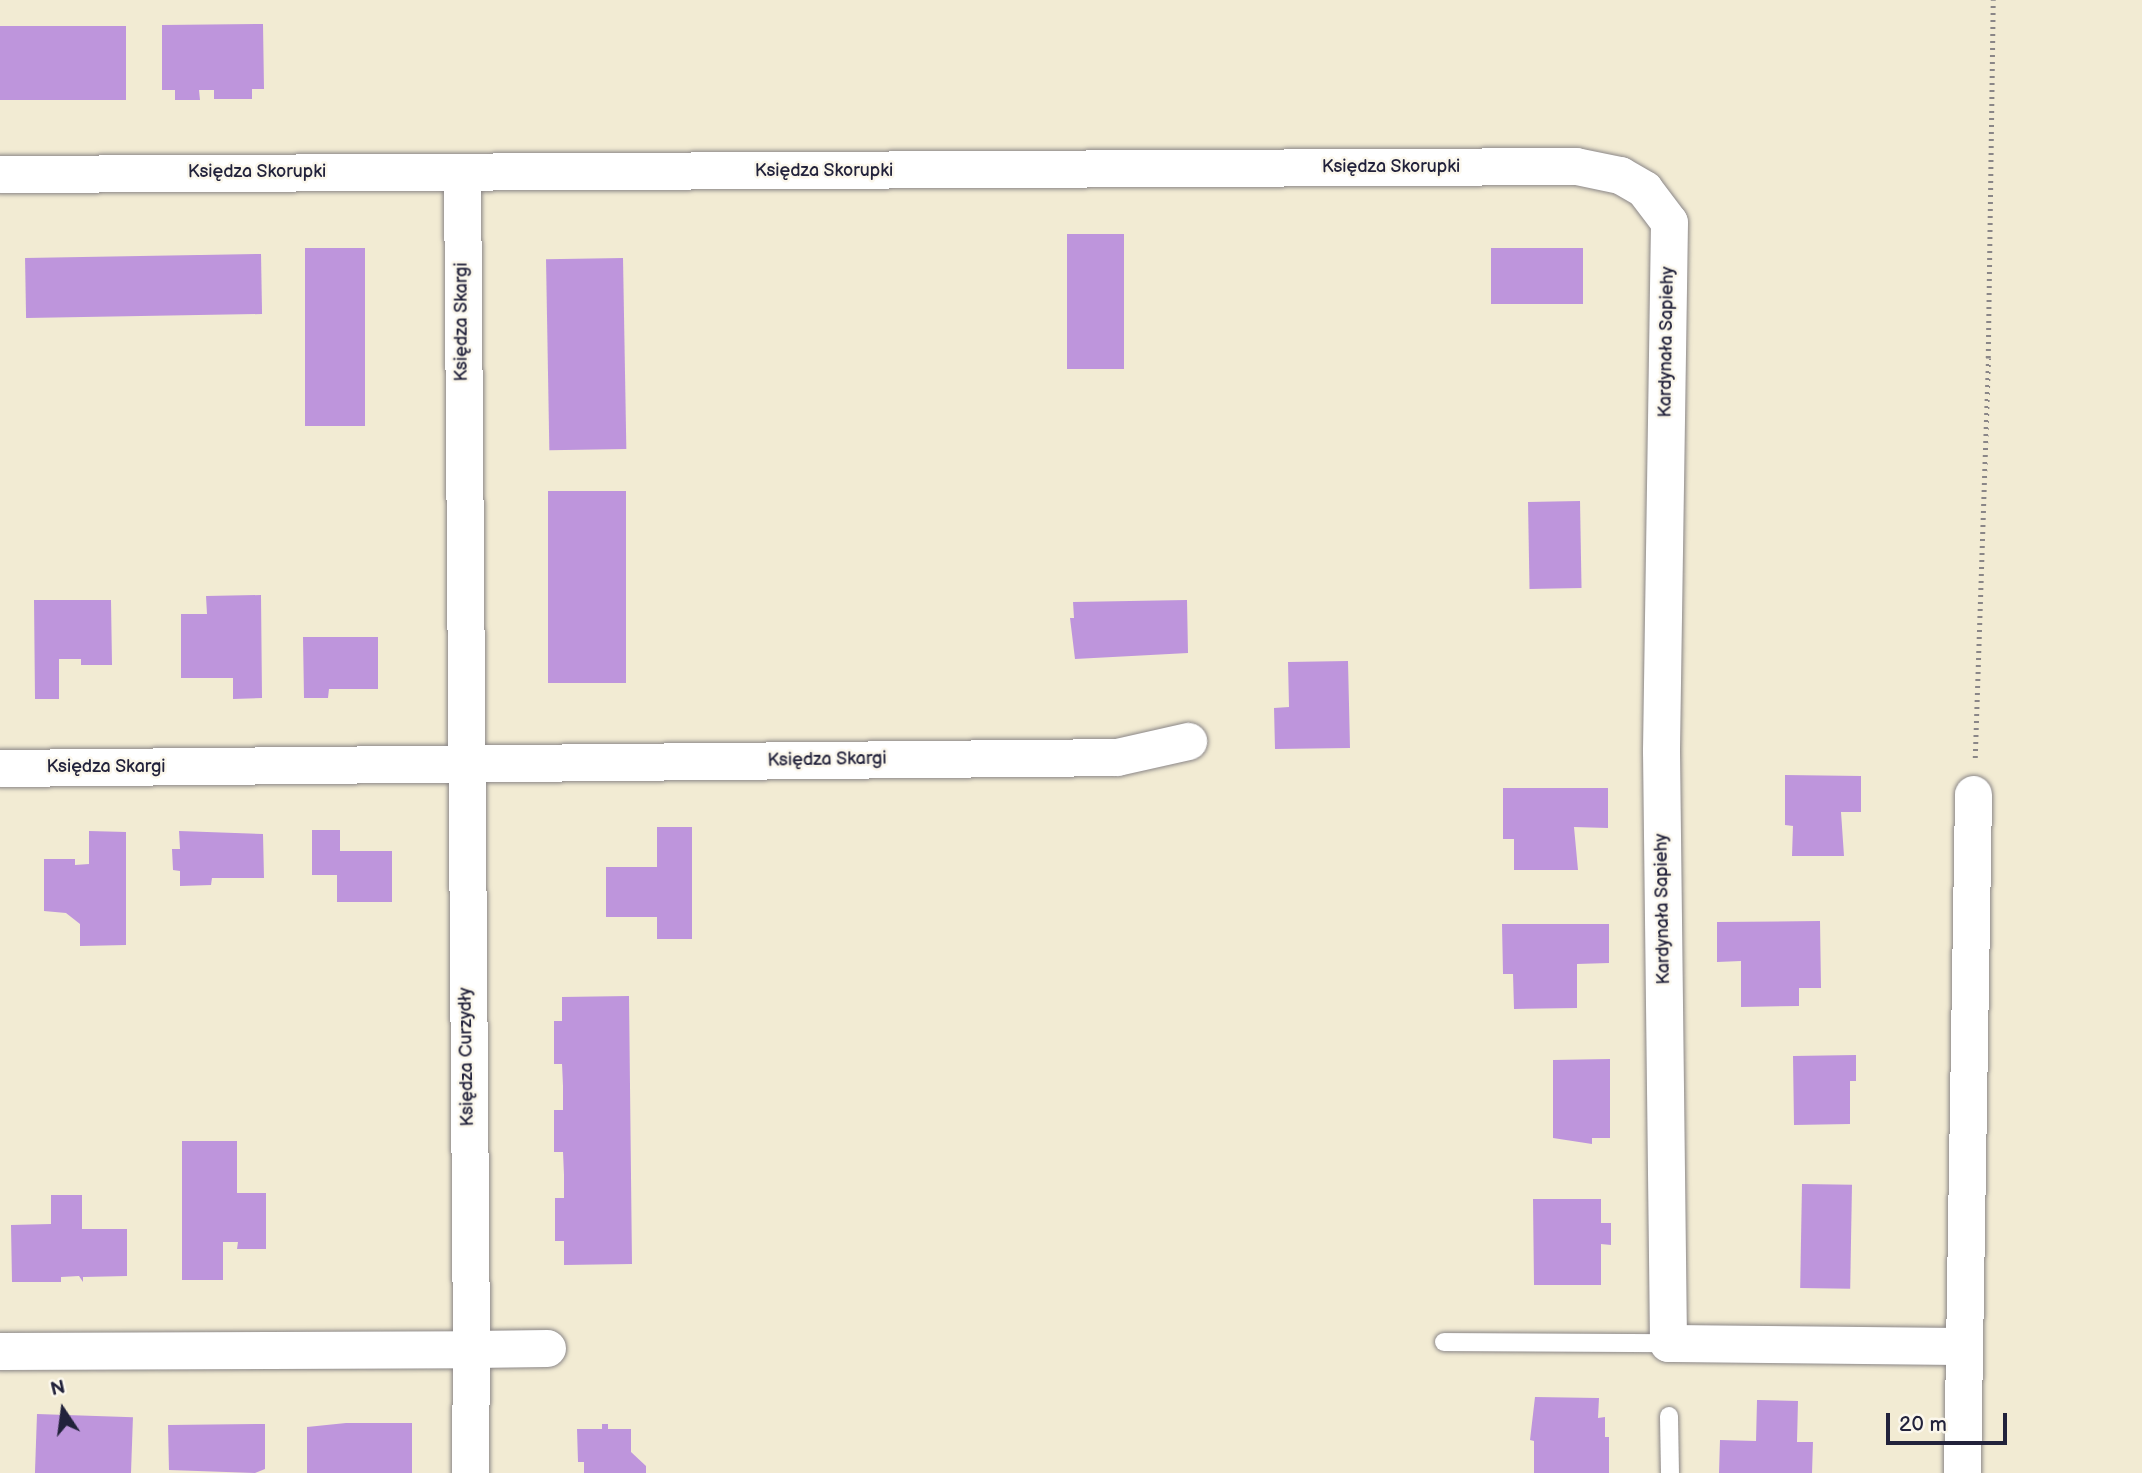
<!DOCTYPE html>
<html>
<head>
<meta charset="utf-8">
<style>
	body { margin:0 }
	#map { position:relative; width:2142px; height:1473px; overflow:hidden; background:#f2ebd3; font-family:"Balsamiq Sans",sans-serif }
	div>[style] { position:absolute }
	.building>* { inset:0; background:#be95dc; transform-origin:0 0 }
	.path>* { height:4.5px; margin-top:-2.25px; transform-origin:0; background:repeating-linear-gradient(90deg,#8a8687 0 2px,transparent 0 7px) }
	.roads { filter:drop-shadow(0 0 2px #8a8687) drop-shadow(0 0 2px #8a8687) }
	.service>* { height:18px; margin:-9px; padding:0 9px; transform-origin:9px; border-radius:9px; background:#fff }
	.minor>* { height:37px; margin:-18.5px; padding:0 18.5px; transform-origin:18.5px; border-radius:18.5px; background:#fff }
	span { translate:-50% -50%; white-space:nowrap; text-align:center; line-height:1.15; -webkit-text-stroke:5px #fbf7ec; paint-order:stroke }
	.street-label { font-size:18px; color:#22223b }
	.north { position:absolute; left:28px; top:1375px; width:70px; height:70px; -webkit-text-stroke:5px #fbf7ec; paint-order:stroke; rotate:347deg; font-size:19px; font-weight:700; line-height:28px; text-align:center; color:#22223b }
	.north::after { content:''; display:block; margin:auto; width:24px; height:32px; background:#22223b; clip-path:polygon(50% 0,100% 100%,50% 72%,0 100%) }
	.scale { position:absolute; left:1886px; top:1413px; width:121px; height:32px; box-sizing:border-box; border:4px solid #22223b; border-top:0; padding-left:9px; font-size:21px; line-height:24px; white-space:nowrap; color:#22223b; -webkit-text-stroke:5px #fbf7ec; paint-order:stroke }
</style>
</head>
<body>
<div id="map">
	<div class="building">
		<div style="clip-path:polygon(263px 24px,264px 89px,252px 89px,252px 99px,214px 99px,214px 90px,199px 90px,200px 100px,175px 100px,175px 90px,162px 90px,162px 25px)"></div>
		<div style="left:126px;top:26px;width:74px;height:126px;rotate:90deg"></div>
		<div style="left:1124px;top:234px;width:135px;height:57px;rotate:90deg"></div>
		<div style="left:305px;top:248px;width:60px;height:178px"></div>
		<div style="left:1491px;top:248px;width:92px;height:56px"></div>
		<div style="left:261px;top:254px;width:60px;height:236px;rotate:89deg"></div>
		<div style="left:623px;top:258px;width:191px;height:77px;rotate:89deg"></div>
		<div style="left:626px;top:491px;width:192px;height:78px;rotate:90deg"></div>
		<div style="left:1580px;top:501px;width:87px;height:52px;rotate:89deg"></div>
		<div style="clip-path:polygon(261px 595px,262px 698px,233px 699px,233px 678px,181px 678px,181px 614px,207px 614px,206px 596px)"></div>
		<div style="clip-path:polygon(34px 600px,111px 600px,112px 665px,81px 665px,81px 659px,59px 659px,59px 699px,35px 699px)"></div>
		<div style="clip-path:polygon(1187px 600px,1188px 653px,1075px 659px,1070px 618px,1074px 618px,1073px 602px)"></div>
		<div style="clip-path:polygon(303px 637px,378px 637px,378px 689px,329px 689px,328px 698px,304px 698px)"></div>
		<div style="clip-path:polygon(1348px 661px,1350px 748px,1275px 749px,1274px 708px,1289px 707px,1288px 662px)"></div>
		<div style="clip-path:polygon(1785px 775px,1861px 776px,1861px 812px,1841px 812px,1844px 856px,1792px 856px,1793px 826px,1785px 825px)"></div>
		<div style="clip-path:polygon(1503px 788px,1608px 788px,1608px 828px,1574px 827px,1578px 870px,1514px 870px,1514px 839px,1503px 839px)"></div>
		<div style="clip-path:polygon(657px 827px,692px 827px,692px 939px,657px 939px,657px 917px,606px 917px,606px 867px,657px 867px)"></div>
		<div style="clip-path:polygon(312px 830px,340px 830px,340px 851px,392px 851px,392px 902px,337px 902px,337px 875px,312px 875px)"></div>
		<div style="clip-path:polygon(89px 831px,126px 832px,126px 945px,80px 946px,80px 924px,66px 913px,44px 911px,44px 859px,75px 859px,75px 865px,89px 864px)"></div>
		<div style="clip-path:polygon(179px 831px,263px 834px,264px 878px,212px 878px,211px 885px,180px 886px,180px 871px,173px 870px,172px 849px,180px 849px)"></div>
		<div style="clip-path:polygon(1820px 921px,1821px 988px,1799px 988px,1799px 1006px,1741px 1007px,1741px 961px,1717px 962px,1717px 922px)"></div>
		<div style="clip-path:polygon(1502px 924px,1609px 924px,1609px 963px,1577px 964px,1577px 1008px,1514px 1009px,1513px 974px,1503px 974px)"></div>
		<div style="clip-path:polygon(629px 996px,632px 1264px,564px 1265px,564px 1241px,555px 1241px,555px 1198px,564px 1198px,564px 1175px,563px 1152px,554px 1152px,554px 1110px,563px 1110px,563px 1086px,562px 1064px,554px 1064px,554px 1021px,562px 1021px,562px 997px)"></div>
		<div style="clip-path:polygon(1856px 1055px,1856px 1081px,1850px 1081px,1850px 1124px,1794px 1125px,1793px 1056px)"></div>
		<div style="clip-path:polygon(1610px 1059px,1610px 1138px,1592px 1138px,1592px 1144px,1553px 1138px,1553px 1060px)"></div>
		<div style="clip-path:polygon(182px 1141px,237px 1141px,237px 1193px,266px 1193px,266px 1249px,237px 1249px,238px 1242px,223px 1242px,223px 1280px,182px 1280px)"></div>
		<div style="left:1802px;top:1184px;width:50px;height:104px;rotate:1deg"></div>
		<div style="clip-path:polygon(51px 1195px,82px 1195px,82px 1229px,127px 1229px,127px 1276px,83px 1277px,83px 1282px,79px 1276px,61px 1277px,61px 1282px,12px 1282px,11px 1225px,51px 1224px)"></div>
		<div style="clip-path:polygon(1533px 1199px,1601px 1199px,1601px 1223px,1611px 1223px,1611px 1245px,1601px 1244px,1601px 1285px,1534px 1285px)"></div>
		<div style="clip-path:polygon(1535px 1397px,1599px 1398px,1598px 1418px,1605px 1417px,1605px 1437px,1609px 1437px,1609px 1473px,1534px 1473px,1534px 1441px,1530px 1440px)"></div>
		<div style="clip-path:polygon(1757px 1400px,1798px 1401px,1797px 1442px,1813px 1442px,1812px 1473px,1719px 1473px,1720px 1440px,1756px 1441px)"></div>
		<div style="left:37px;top:1414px;width:96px;height:59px;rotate:2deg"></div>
		<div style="clip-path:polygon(346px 1423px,412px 1423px,412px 1473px,307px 1473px,307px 1427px)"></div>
		<div style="clip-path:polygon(265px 1424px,265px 1469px,255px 1473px,169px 1470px,168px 1425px)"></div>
		<div style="clip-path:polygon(602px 1424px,608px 1424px,608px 1429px,631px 1429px,631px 1452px,646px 1466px,646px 1473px,584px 1473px,584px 1462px,578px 1462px,577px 1429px,602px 1429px)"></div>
	</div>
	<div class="path">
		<div style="left:1975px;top:758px;width:400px;rotate:-88.1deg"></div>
		<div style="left:1988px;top:358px;width:358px;rotate:-89.2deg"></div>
	</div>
	<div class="roads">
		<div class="service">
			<div style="left:1444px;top:1342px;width:224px;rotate:0.3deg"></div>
			<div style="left:1669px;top:1416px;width:57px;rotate:89deg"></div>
		</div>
		<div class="minor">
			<div style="left:462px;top:173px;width:1176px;rotate:89.56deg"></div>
			<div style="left:471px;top:1349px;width:76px;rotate:-0.8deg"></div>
			<div style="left:0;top:174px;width:1576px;rotate:-0.29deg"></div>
			<div style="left:1576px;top:166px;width:45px;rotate:11.6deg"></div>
			<div style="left:1620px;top:175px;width:28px;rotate:30deg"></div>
			<div style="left:1644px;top:189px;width:41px;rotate:52.9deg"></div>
			<div style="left:1669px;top:222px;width:529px;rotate:90.87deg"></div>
			<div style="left:1661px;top:751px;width:592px;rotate:89.32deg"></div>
			<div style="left:1668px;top:1343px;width:294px;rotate:0.6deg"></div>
			<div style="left:0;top:768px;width:1117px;rotate:-0.56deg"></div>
			<div style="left:1117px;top:757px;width:73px;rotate:-12.7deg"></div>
			<div style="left:0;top:1351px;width:471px;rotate:-0.2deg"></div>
			<div style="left:471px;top:1349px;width:124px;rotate:90.5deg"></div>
			<div style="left:1962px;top:1473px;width:679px;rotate:-89.07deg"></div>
		</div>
	</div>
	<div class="street-label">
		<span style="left:1391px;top:167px">Księdza Skorupki</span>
		<span style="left:824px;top:171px">Księdza Skorupki</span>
		<span style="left:257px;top:172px">Księdza Skorupki</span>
		<span style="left:462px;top:322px;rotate:-90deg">Księdza Skargi</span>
		<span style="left:1667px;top:342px;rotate:-89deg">Kardynała Sapiehy</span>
		<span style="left:827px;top:760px;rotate:-1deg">Księdza Skargi</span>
		<span style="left:106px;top:767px">Księdza Skargi</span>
		<span style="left:1663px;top:909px;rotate:-91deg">Kardynała Sapiehy</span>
		<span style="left:467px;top:1057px;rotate:-91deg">Księdza Curzydły</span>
	</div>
	<div class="north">N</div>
	<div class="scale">20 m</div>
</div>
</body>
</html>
